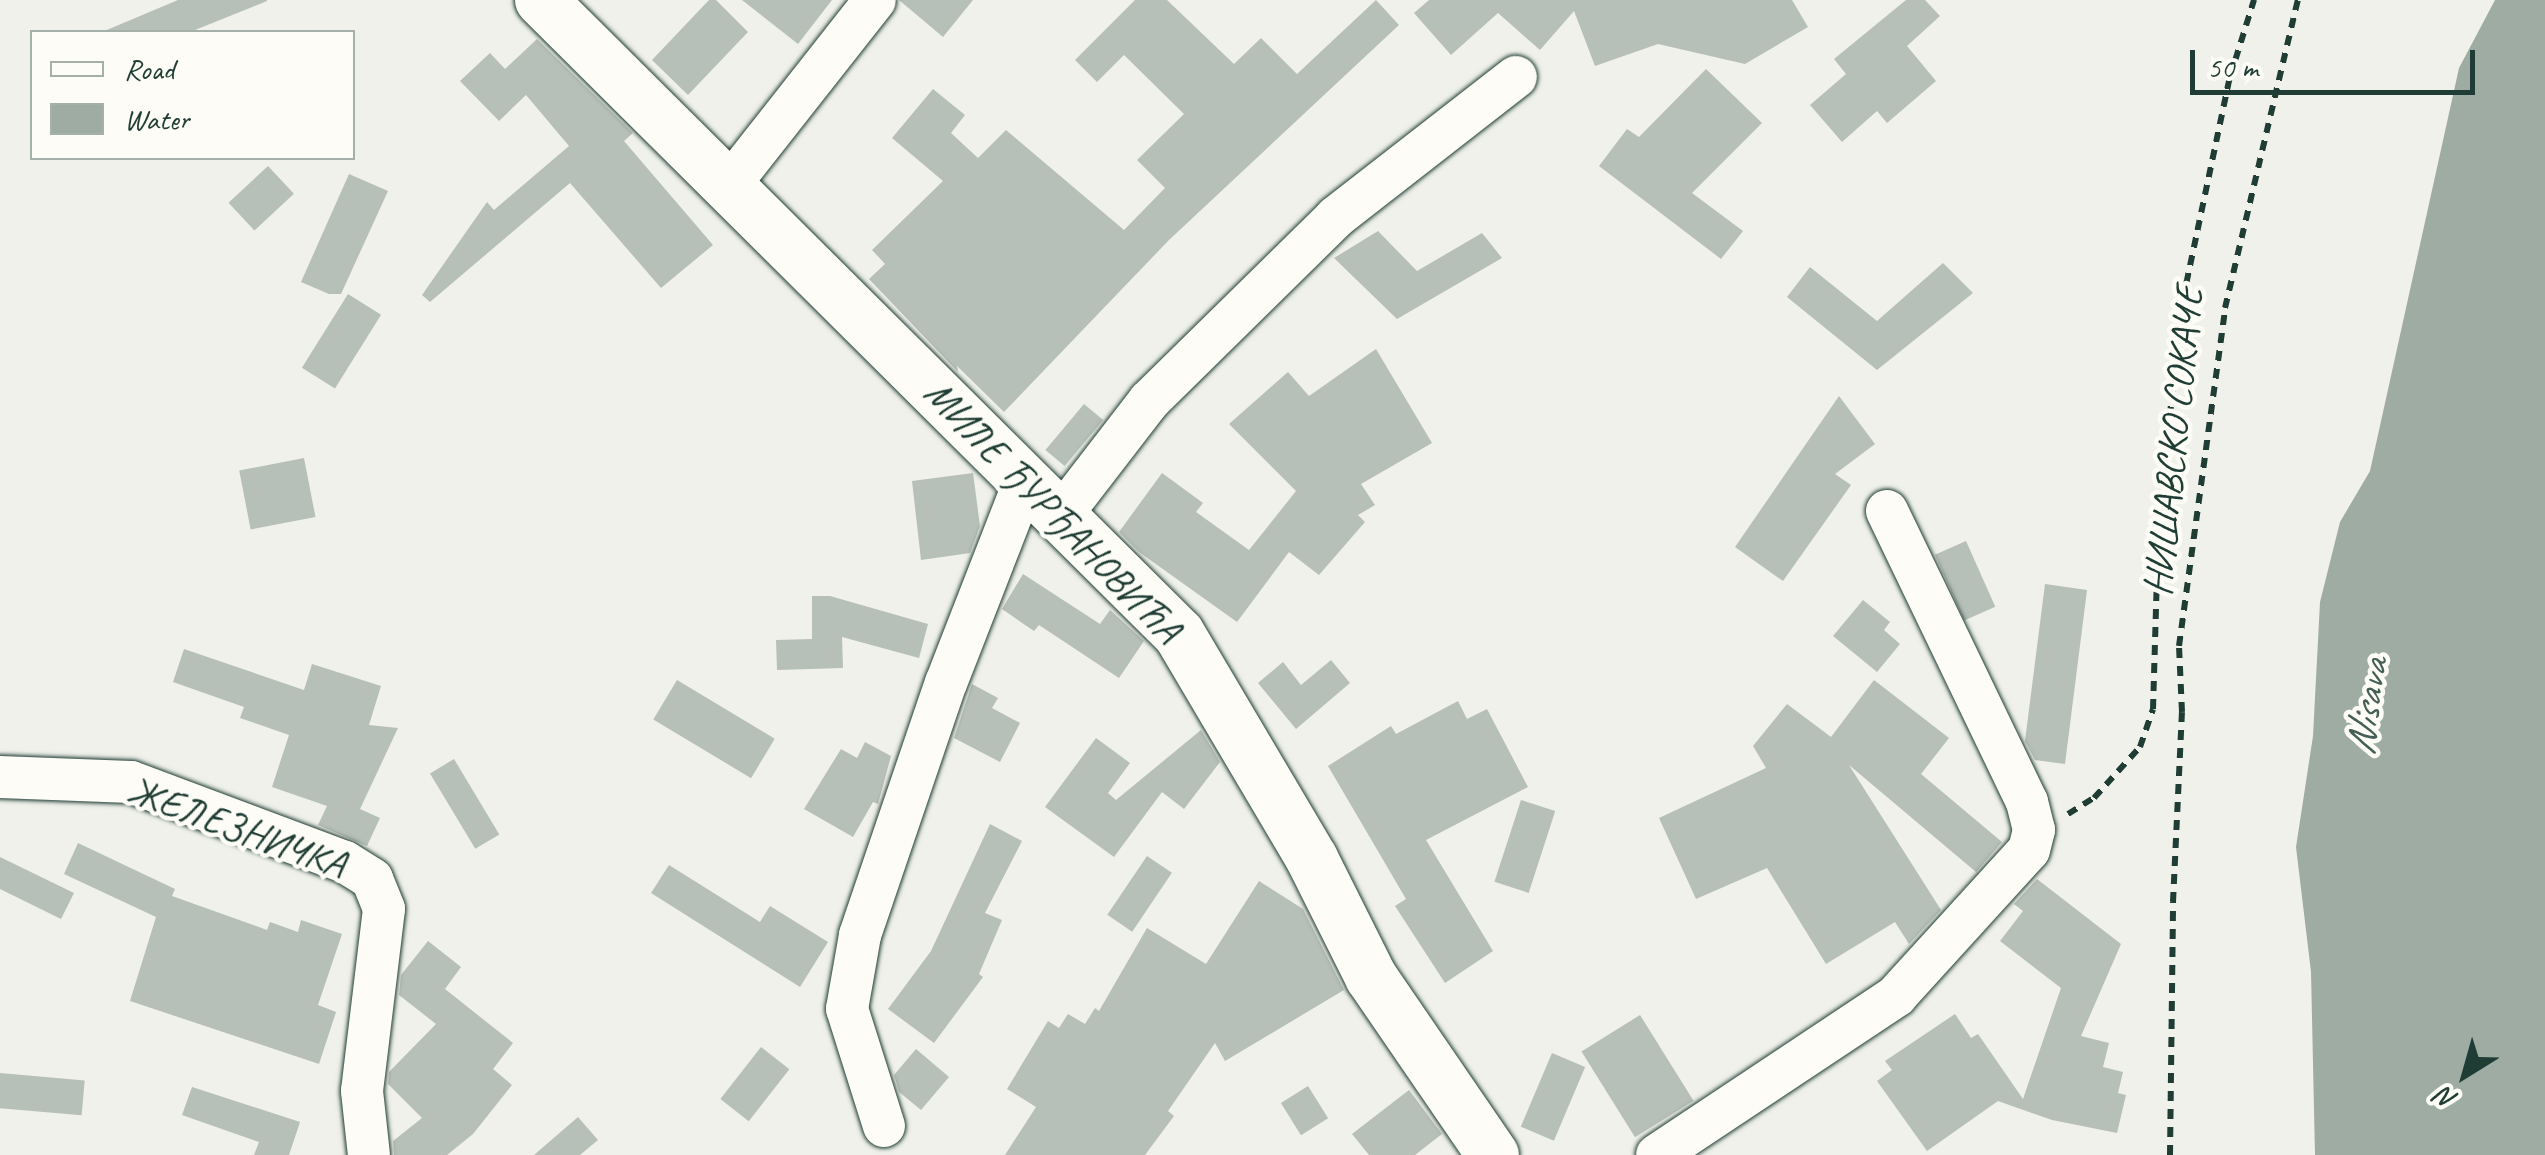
<!DOCTYPE html>
<html>
<head>
<meta charset="utf-8">
<style>
	body { margin:0 }
	#map { position:relative; width:2545px; height:1155px; overflow:hidden; background:#f0f1eb; font-family:Caveat,sans-serif }
	div>[style] { position:absolute }
	.water>* { inset:0; background:#9faca4 }
	.building>* { inset:0; background:#b6bfb8; transform-origin:0 0 }
	.path>* { height:6px; margin-top:-3px; transform-origin:0; background:repeating-linear-gradient(90deg,#1f3d34 0 10px,transparent 0 18px) }
	.roads { filter:drop-shadow(0 0 2px #1f3d34) drop-shadow(0 0 2px #1f3d34) }
	.minor>* { height:42px; margin:-21px; padding:0 21px; transform-origin:21px; border-radius:21px; background:#fdfcf7 }
	.tertiary>* { height:52px; margin:-26px; padding:0 26px; transform-origin:26px; border-radius:26px; background:#fdfcf7 }
	span { translate:-50% -50%; white-space:nowrap; text-align:center; line-height:1.15; -webkit-text-stroke:9px #fdfcf7; paint-order:stroke }
	.street-label { font-size:40px; color:#1f3d34 }
	.water-label { font-size:42px; color:#455e56; font-style:italic }
	.legend { position:absolute; left:30px; top:30px; width:325px; height:130px; box-sizing:border-box; background:#fdfcf7; border:2px solid #a4b0a9; margin:0; padding:12px 18px; list-style:none; font-size:30px; color:#1f3d34 }
	.legend li { display:flex; align-items:center; gap:20px; height:50px }
	.legend b { width:50px; border:2px solid #a4b0a9 }
	.north { position:absolute; left:2415px; top:1025px; width:100px; height:100px; -webkit-text-stroke:8px #fdfcf7; paint-order:stroke; rotate:217deg; font-size:28px; font-weight:700; line-height:40px; text-align:center; color:#1f3d34 }
	.north::after { content:''; display:block; margin:auto; width:35px; height:45px; background:#1f3d34; clip-path:polygon(50% 0,100% 100%,50% 72%,0 100%) }
	.scale { position:absolute; left:2190px; top:50px; width:285px; height:45px; box-sizing:border-box; border:5px solid #1f3d34; border-top:0; padding-left:12px; font-size:30px; line-height:35px; white-space:nowrap; color:#1f3d34; -webkit-text-stroke:8px #fdfcf7; paint-order:stroke }
</style>
</head>
<body>
<div id="map">
	<div class="water">
		<div style="clip-path:polygon(2495px 0,2545px 0,2545px 1155px,2315px 1155px,2311px 972px,2296px 847px,2313px 736px,2320px 602px,2340px 522px,2370px 471px,2459px 68px)"></div>
	</div>
	<div class="building">
		<div style="clip-path:polygon(178px 0,267px 0,267px 1px,190px 32px,102px 32px)"></div>
		<div style="clip-path:polygon(709px 0,716px 0,748px 32px,688px 95px,652px 60px)"></div>
		<div style="clip-path:polygon(742px 0,832px 0,798px 44px)"></div>
		<div style="clip-path:polygon(899px 0,973px 0,943px 37px)"></div>
		<div style="clip-path:polygon(1135px 0,1167px 0,1234px 64px,1261px 38px,1297px 74px,1376px 0,1399px 25px,1169px 240px,1004px 412px,957px 366px,958px 372px,869px 279px,885px 264px,872px 250px,943px 181px,892px 138px,933px 89px,965px 115px,951px 133px,978px 158px,1006px 130px,1124px 230px,1165px 188px,1137px 160px,1184px 114px,1124px 55px,1097px 82px,1075px 60px)"></div>
		<div style="clip-path:polygon(1429px 0,1792px 0,1808px 27px,1745px 64px,1658px 44px,1595px 66px,1574px 11px,1540px 50px,1498px 13px,1451px 55px,1414px 13px)"></div>
		<div style="clip-path:polygon(1906px 0,1925px 0,1940px 16px,1907px 46px,1936px 81px,1887px 123px,1877px 111px,1842px 142px,1810px 105px,1846px 74px,1834px 59px)"></div>
		<div style="clip-path:polygon(537px 39px,633px 133px,624px 141px,713px 245px,661px 288px,570px 183px,430px 302px,422px 295px,487px 202px,494px 210px,569px 146px,526px 95px,499px 121px,460px 81px,490px 53px,505px 69px)"></div>
		<div style="clip-path:polygon(1706px 69px,1762px 123px,1692px 193px,1743px 231px,1721px 259px,1599px 166px,1627px 129px,1639px 137px)"></div>
		<div style="left:268px;top:166px;width:38px;height:54px;rotate:47deg"></div>
		<div style="clip-path:polygon(349px 174px,388px 191px,341px 294px,329px 294px,301px 282px)"></div>
		<div style="clip-path:polygon(1378px 231px,1417px 271px,1482px 233px,1502px 258px,1397px 319px,1334px 258px)"></div>
		<div style="clip-path:polygon(1943px 263px,1973px 293px,1877px 370px,1787px 297px,1810px 267px,1877px 321px)"></div>
		<div style="left:348px;top:294px;width:39px;height:87px;rotate:32deg"></div>
		<div style="clip-path:polygon(1376px 349px,1432px 443px,1361px 484px,1375px 505px,1358px 515px,1365px 522px,1319px 575px,1289px 552px,1237px 622px,1139px 552px,1119px 532px,1162px 473px,1203px 503px,1196px 512px,1249px 550px,1296px 491px,1229px 424px,1288px 372px,1309px 396px)"></div>
		<div style="clip-path:polygon(1839px 396px,1875px 444px,1835px 474px,1851px 485px,1783px 581px,1735px 547px)"></div>
		<div style="left:1084px;top:404px;width:25px;height:60px;rotate:40deg"></div>
		<div style="left:304px;top:458px;width:60px;height:66px;rotate:79deg"></div>
		<div style="clip-path:polygon(973px 473px,980px 526px,970px 553px,921px 560px,912px 481px)"></div>
		<div style="left:1966px;top:541px;width:72px;height:34px;rotate:66deg"></div>
		<div style="clip-path:polygon(1023px 574px,1100px 624px,1110px 610px,1144px 641px,1119px 678px,1039px 625px,1034px 631px,1002px 609px)"></div>
		<div style="clip-path:polygon(2045px 584px,2087px 590px,2065px 764px,2035px 760px,2025px 741px)"></div>
		<div style="clip-path:polygon(812px 596px,830px 596px,928px 624px,919px 658px,842px 637px,843px 668px,777px 670px,776px 640px,812px 639px)"></div>
		<div style="clip-path:polygon(1863px 600px,1890px 622px,1884px 630px,1900px 644px,1877px 672px,1833px 636px)"></div>
		<div style="clip-path:polygon(184px 649px,304px 690px,312px 664px,381px 686px,369px 725px,398px 728px,360px 809px,380px 818px,367px 846px,318px 825px,327px 806px,272px 787px,289px 735px,240px 718px,244px 707px,173px 682px)"></div>
		<div style="clip-path:polygon(1331px 660px,1350px 683px,1296px 729px,1258px 683px,1283px 662px,1301px 685px)"></div>
		<div style="left:677px;top:680px;width:114px;height:46px;rotate:31deg"></div>
		<div style="clip-path:polygon(1874px 680px,1949px 738px,1921px 774px,2002px 842px,1976px 872px,1849px 765px,1941px 910px,1909px 944px,1895px 922px,1826px 964px,1767px 868px,1696px 899px,1659px 818px,1766px 768px,1753px 746px,1787px 704px,1831px 737px)"></div>
		<div style="clip-path:polygon(972px 684px,998px 698px,992px 708px,1020px 723px,1000px 762px,954px 738px)"></div>
		<div style="clip-path:polygon(1458px 701px,1467px 719px,1487px 709px,1528px 787px,1426px 840px,1493px 951px,1445px 983px,1395px 906px,1406px 899px,1328px 766px,1391px 726px,1396px 734px)"></div>
		<div style="clip-path:polygon(1201px 730px,1220px 762px,1184px 809px,1162px 792px,1114px 857px,1045px 807px,1096px 738px,1130px 763px,1108px 793px,1116px 800px)"></div>
		<div style="clip-path:polygon(865px 742px,891px 756px,878px 804px,873px 802px,853px 837px,804px 809px,841px 749px,857px 758px)"></div>
		<div style="left:454px;top:759px;width:88px;height:28px;rotate:59deg"></div>
		<div style="left:1521px;top:800px;width:36px;height:86px;rotate:18deg"></div>
		<div style="clip-path:polygon(990px 824px,1022px 841px,985px 913px,1002px 920px,979px 974px,983px 977px,934px 1043px,888px 1009px,931px 951px)"></div>
		<div style="clip-path:polygon(78px 843px,175px 889px,172px 896px,267px 930px,270px 922px,298px 932px,301px 920px,342px 934px,318px 1005px,336px 1012px,319px 1064px,130px 1001px,156px 917px,64px 874px)"></div>
		<div style="left:1147px;top:856px;width:30px;height:71px;rotate:34deg"></div>
		<div style="clip-path:polygon(0 857px,74px 893px,61px 919px,0 889px)"></div>
		<div style="clip-path:polygon(669px 865px,760px 922px,770px 906px,828px 942px,800px 987px,651px 893px)"></div>
		<div style="clip-path:polygon(2037px 879px,2121px 944px,2081px 1036px,2109px 1043px,2103px 1067px,2123px 1072px,2118px 1093px,2126px 1095px,2117px 1133px,2052px 1120px,1998px 1101px,1927px 1151px,1877px 1081px,1892px 1070px,1885px 1061px,1955px 1014px,1971px 1038px,1978px 1034px,2023px 1099px,2061px 988px,2000px 941px,2023px 911px,2014px 904px)"></div>
		<div style="clip-path:polygon(1259px 881px,1303px 909px,1344px 990px,1225px 1061px,1215px 1043px,1168px 1111px,1174px 1116px,1145px 1155px,1005px 1155px,1036px 1107px,1007px 1089px,1048px 1021px,1059px 1028px,1068px 1014px,1085px 1024px,1095px 1008px,1099px 1011px,1147px 928px,1206px 964px)"></div>
		<div style="clip-path:polygon(428px 941px,461px 967px,445px 989px,513px 1043px,493px 1069px,512px 1085px,473px 1134px,447px 1155px,394px 1155px,393px 1141px,422px 1118px,388px 1084px,389px 1072px,436px 1024px,399px 995px,401px 975px)"></div>
		<div style="left:1640px;top:1015px;width:101px;height:69px;rotate:58deg"></div>
		<div style="left:761px;top:1047px;width:36px;height:66px;rotate:38deg"></div>
		<div style="clip-path:polygon(916px 1049px,949px 1077px,921px 1110px,899px 1092px,894px 1075px)"></div>
		<div style="left:1552px;top:1053px;width:36px;height:80px;rotate:23deg"></div>
		<div style="left:0;top:1073px;width:85px;height:35px;rotate:5deg"></div>
		<div style="left:1308px;top:1086px;width:38px;height:32px;rotate:58deg"></div>
		<div style="clip-path:polygon(192px 1087px,300px 1122px,289px 1155px,254px 1155px,259px 1142px,182px 1115px)"></div>
		<div style="clip-path:polygon(1409px 1090px,1442px 1134px,1415px 1155px,1369px 1155px,1352px 1134px)"></div>
		<div style="clip-path:polygon(578px 1117px,598px 1140px,580px 1155px,534px 1155px)"></div>
	</div>
	<div class="path">
		<div style="left:2068px;top:814px;width:31px;rotate:-32deg"></div>
		<div style="left:2094px;top:798px;width:69px;rotate:-48deg"></div>
		<div style="left:2140px;top:747px;width:40px;rotate:-71.1deg"></div>
		<div style="left:2153px;top:709px;width:167px;rotate:-88.3deg"></div>
		<div style="left:2158px;top:542px;width:225px;rotate:-84.6deg"></div>
		<div style="left:2179px;top:318px;width:246px;rotate:-78.1deg"></div>
		<div style="left:2230px;top:77px;width:81px;rotate:-72.7deg"></div>
		<div style="left:2170px;top:1155px;width:253px;rotate:-89.3deg"></div>
		<div style="left:2173px;top:902px;width:190px;rotate:-87.3deg"></div>
		<div style="left:2182px;top:712px;width:66px;rotate:-92.6deg"></div>
		<div style="left:2179px;top:646px;width:341px;rotate:-82.2deg"></div>
		<div style="left:2225px;top:308px;width:317px;rotate:-76.7deg"></div>
	</div>
	<div class="roads">
		<div class="minor">
			<div style="left:727px;top:188px;width:239px;rotate:-51.8deg"></div>
			<div style="left:1062px;top:514px;width:143px;rotate:-52.4deg"></div>
			<div style="left:1149px;top:401px;width:262px;rotate:-44.5deg"></div>
			<div style="left:1336px;top:217px;width:228px;rotate:-37.9deg"></div>
			<div style="left:0;top:777px;width:131px;rotate:2.2deg"></div>
			<div style="left:131px;top:782px;width:228px;rotate:20.5deg"></div>
			<div style="left:345px;top:862px;width:32px;rotate:32deg"></div>
			<div style="left:372px;top:879px;width:32px;rotate:68deg"></div>
			<div style="left:384px;top:909px;width:183px;rotate:96.9deg"></div>
			<div style="left:362px;top:1091px;width:64px;rotate:83.8deg"></div>
			<div style="left:884px;top:1126px;width:123px;rotate:-107.5deg"></div>
			<div style="left:847px;top:1009px;width:75px;rotate:-80deg"></div>
			<div style="left:860px;top:935px;width:266px;rotate:-71.2deg"></div>
			<div style="left:946px;top:683px;width:220px;rotate:-68.7deg"></div>
			<div style="left:1657px;top:1155px;width:287px;rotate:-33.6deg"></div>
			<div style="left:1896px;top:996px;width:197px;rotate:-47.7deg"></div>
			<div style="left:2029px;top:850px;width:21px;rotate:-76deg"></div>
			<div style="left:2034px;top:830px;width:29px;rotate:-104deg"></div>
			<div style="left:2027px;top:802px;width:323px;rotate:-115.7deg"></div>
		</div>
		<div class="tertiary">
			<div style="left:541px;top:0;width:899px;rotate:44.82deg"></div>
			<div style="left:1179px;top:634px;width:261px;rotate:59.4deg"></div>
			<div style="left:1312px;top:859px;width:132px;rotate:63.4deg"></div>
			<div style="left:1371px;top:977px;width:216px;rotate:55.6deg"></div>
		</div>
	</div>
	<div class="street-label">
		<span style="left:2173px;top:441px;rotate:-84deg">НИШАВСКО СОКАЧЕ</span>
		<span style="left:1053px;top:511px;rotate:46deg">МИЛЕ ЂУРЂАНОВИЋА</span>
		<span style="left:237px;top:827px;rotate:20deg">ЖЕЛЕЗНИЧКА</span>
	</div>
	<div class="water-label">
		<span style="left:2367px;top:707px;rotate:-81deg">Nisava</span>
	</div>
	<ul class="legend">
	<li><b style="height:12px;background:#fdfcf7"></b>Road</li>
	<li><b style="height:28px;background:#9faca4"></b>Water</li>
	</ul>
	<div class="north">N</div>
	<div class="scale">50 m</div>
</div>
</body>
</html>
